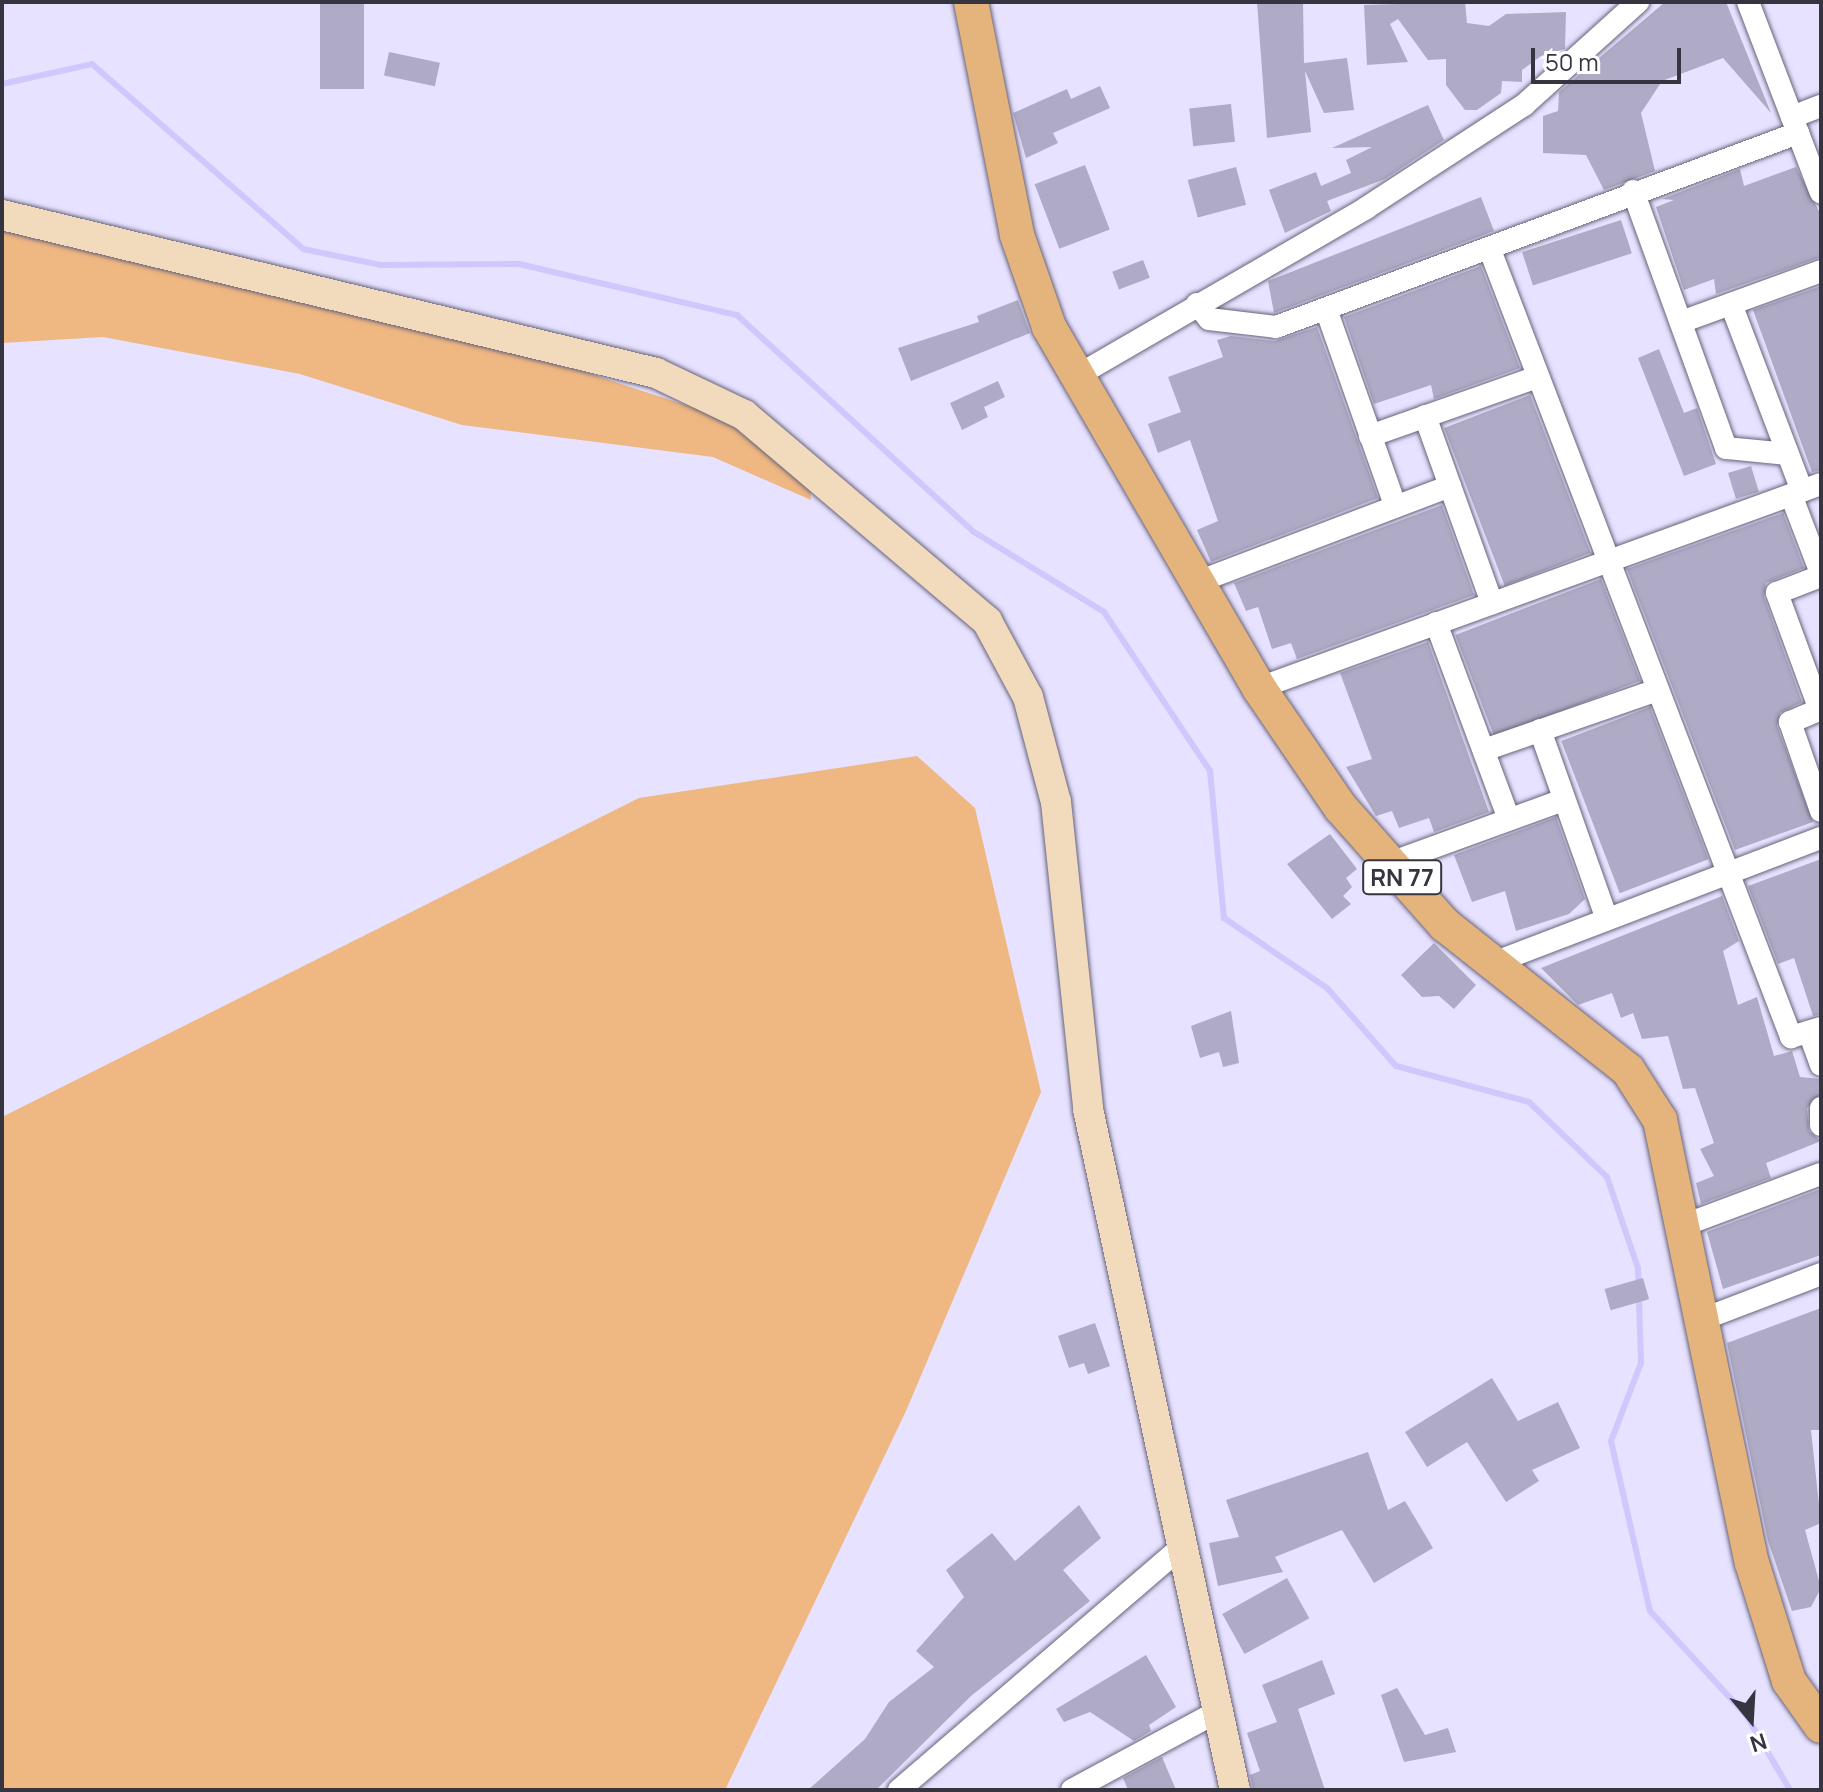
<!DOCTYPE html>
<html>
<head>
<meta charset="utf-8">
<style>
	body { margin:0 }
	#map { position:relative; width:1823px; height:1792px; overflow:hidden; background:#e7e2ff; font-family:Manrope,sans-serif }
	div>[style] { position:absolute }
	.green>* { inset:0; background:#efb782 }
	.stream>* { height:6px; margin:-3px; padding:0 3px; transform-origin:3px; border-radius:3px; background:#d1c7fc }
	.building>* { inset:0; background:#afaac5; transform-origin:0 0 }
	.roads { filter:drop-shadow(0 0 2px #67637b) drop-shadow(0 0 2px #67637b) }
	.street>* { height:22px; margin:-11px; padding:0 11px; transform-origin:11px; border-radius:11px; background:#fff }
	.secondary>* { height:30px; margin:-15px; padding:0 15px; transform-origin:15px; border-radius:15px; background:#f2dabd }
	.primary>* { height:34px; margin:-17px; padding:0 17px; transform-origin:17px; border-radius:17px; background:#e5b47c }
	span { translate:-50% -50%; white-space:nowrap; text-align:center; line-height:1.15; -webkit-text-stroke:7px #fff; paint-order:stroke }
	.shield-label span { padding:2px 6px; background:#fff; border:2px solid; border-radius:6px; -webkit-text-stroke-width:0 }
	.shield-label { font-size:24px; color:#36343f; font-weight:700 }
	.frame { position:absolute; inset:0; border:4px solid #36343f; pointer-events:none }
	.north { position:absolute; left:1711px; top:1680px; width:80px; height:80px; -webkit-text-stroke:6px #fff; paint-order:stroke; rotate:162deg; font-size:22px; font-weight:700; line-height:32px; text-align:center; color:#36343f }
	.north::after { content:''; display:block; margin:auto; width:28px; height:36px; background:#36343f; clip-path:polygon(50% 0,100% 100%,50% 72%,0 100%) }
	.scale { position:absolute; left:1531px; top:48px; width:150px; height:36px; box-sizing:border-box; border:4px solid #36343f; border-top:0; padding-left:10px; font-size:24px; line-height:28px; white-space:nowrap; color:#36343f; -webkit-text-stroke:6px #fff; paint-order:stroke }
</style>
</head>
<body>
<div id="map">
	<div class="green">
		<div style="clip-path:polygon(2px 227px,551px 361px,722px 417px,810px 488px,811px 500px,713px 457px,462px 425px,300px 374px,103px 337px,2px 343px)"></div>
		<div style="clip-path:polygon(917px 756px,975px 808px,1041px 1092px,906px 1411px,725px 1790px,2px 1790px,2px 1117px,639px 798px)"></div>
	</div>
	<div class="stream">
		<div style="left:2px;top:84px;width:92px;rotate:-12.5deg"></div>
		<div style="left:92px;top:64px;width:281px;rotate:41.2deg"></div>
		<div style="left:303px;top:249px;width:80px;rotate:11.6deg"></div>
		<div style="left:381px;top:265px;width:138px;rotate:-0.4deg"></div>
		<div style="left:519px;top:264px;width:224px;rotate:13.2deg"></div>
		<div style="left:737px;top:315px;width:321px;rotate:42.5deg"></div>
		<div style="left:974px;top:532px;width:153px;rotate:31.6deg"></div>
		<div style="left:1104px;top:612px;width:191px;rotate:56.3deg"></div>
		<div style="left:1210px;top:771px;width:148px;rotate:84.6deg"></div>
		<div style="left:1224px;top:918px;width:125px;rotate:34.2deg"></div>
		<div style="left:1327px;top:988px;width:104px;rotate:48.5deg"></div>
		<div style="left:1396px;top:1066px;width:138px;rotate:15.1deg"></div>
		<div style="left:1529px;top:1102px;width:108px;rotate:43.9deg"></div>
		<div style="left:1607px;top:1177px;width:96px;rotate:71.2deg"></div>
		<div style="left:1638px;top:1268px;width:95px;rotate:88.2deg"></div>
		<div style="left:1641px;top:1363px;width:84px;rotate:111deg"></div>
		<div style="left:1611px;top:1441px;width:174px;rotate:77.1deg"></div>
		<div style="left:1650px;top:1611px;width:142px;rotate:47.3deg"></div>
		<div style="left:1746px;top:1715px;width:87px;rotate:59.6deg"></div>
	</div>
	<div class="building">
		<div style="left:320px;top:2px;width:44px;height:87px"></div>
		<div style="clip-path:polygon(1257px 2px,1303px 2px,1304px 63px,1347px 58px,1354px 110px,1324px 113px,1305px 71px,1311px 132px,1267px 138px)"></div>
		<div style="clip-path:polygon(1465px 2px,1467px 23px,1489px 26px,1506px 14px,1566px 12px,1565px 49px,1541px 56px,1522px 70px,1522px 82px,1502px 81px,1501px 93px,1477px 110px,1465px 110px,1446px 85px,1446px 59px,1428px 60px,1398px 19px,1390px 24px,1408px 62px,1367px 65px,1364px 5px)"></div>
		<div style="clip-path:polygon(1665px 2px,1726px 2px,1771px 113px,1723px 58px,1662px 81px,1641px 113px,1655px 171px,1604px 190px,1586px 155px,1543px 153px,1543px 116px,1558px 111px,1559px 92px)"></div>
		<div style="left:389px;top:52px;width:52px;height:24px;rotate:12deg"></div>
		<div style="clip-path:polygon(1100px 86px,1110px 108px,1053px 133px,1058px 143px,1026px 158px,1013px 113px,1067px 89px,1071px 99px)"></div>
		<div style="left:1231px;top:104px;width:38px;height:42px;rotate:84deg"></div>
		<div style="clip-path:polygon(1428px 105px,1444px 140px,1385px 179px,1327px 201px,1331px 211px,1285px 233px,1269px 190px,1316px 172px,1321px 186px,1351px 173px,1346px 160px,1372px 147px,1332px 148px)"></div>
		<div style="left:1085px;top:165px;width:69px;height:54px;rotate:69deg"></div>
		<div style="left:1236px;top:167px;width:39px;height:50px;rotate:75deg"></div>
		<div style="clip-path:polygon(1796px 167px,1821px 215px,1821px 257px,1716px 294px,1714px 279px,1684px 290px,1656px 207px,1674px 200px,1662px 199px,1740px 169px,1744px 186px)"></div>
		<div style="clip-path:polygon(1481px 197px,1494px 231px,1274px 313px,1268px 281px)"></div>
		<div style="left:1621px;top:220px;width:35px;height:104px;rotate:72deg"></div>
		<div style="left:1143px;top:260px;width:19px;height:33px;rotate:69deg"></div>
		<div style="clip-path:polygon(1481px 266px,1520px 368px,1434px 399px,1431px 385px,1374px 404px,1344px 317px)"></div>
		<div style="clip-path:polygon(1821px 286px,1821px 470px,1812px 472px,1753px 310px)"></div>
		<div style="clip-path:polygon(1018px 300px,1030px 333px,911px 381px,898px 348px,979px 322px,977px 316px)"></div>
		<div style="clip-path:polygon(1317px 327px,1378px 498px,1211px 562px,1197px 530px,1218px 521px,1190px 440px,1158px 453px,1148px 424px,1181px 412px,1168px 377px,1223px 357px,1217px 340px,1231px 336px,1275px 341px)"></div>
		<div style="clip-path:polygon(1659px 349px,1684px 413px,1697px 408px,1716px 464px,1684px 476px,1638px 358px)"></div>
		<div style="clip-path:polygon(998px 381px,1005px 397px,984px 407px,988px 417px,962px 430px,950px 403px)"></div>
		<div style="left:1530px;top:395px;width:169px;height:92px;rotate:69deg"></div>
		<div style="left:1751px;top:466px;width:27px;height:24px;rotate:73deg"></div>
		<div style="clip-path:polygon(1442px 505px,1474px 595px,1297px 659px,1291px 643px,1272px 649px,1258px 607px,1246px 611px,1234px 583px)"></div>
		<div style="clip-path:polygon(1783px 513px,1804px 568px,1766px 583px,1764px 597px,1802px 702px,1780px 713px,1777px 726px,1813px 822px,1735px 850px,1627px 569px)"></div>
		<div style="left:1601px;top:579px;width:109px;height:156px;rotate:69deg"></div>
		<div style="clip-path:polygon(1428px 642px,1489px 812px,1434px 832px,1429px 818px,1399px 828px,1392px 811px,1376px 816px,1346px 767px,1372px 759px,1340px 673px)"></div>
		<div style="left:1650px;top:707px;width:163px;height:95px;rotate:69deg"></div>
		<div style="clip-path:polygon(1556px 817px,1585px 899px,1569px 914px,1516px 931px,1505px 891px,1472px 902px,1454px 855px)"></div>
		<div style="clip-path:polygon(1330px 834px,1357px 869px,1346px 878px,1352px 887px,1343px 896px,1351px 904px,1332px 919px,1287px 864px)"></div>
		<div style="clip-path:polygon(1821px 859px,1821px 1014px,1813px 1016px,1794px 958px,1778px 964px,1748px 886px)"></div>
		<div style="clip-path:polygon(1722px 896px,1739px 941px,1723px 951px,1738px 1005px,1757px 997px,1774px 1056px,1792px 1051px,1800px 1077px,1821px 1079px,1821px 1094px,1807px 1108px,1809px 1131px,1821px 1141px,1766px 1163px,1771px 1178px,1701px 1204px,1696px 1183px,1714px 1176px,1700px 1149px,1714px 1143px,1695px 1088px,1683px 1089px,1668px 1036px,1642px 1039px,1633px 1013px,1621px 1018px,1612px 993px,1578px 1005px,1541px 968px)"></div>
		<div style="clip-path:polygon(1434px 943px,1476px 985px,1454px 1009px,1439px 996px,1422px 997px,1401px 975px)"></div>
		<div style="clip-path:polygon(1231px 1011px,1239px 1063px,1223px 1067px,1219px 1052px,1200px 1058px,1191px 1026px)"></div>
		<div style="clip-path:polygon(1821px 1189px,1821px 1255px,1723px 1289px,1707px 1232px)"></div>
		<div style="left:1643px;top:1278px;width:22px;height:40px;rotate:74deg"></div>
		<div style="clip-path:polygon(1821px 1308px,1821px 1430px,1811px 1430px,1821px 1523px,1805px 1530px,1821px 1588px,1811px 1607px,1792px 1611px,1768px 1541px,1727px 1343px)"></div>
		<div style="clip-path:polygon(1095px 1323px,1110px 1366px,1088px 1374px,1084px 1363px,1069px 1368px,1058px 1336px)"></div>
		<div style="clip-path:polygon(1492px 1378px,1518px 1421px,1558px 1402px,1580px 1448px,1532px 1470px,1539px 1481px,1506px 1502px,1467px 1442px,1427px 1467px,1405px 1432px)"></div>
		<div style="clip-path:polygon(1368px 1452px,1388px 1510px,1405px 1501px,1433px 1548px,1374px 1583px,1342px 1530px,1275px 1557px,1283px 1572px,1218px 1586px,1209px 1543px,1239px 1537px,1226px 1500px)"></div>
		<div style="clip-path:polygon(1079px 1505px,1101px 1538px,1063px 1570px,1090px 1601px,971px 1696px,876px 1790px,808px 1790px,865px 1739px,889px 1702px,934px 1667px,916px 1651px,964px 1597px,946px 1570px,992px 1533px,1015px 1561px)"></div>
		<div style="left:1287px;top:1578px;width:46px;height:74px;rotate:61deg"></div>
		<div style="clip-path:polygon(1146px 1655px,1176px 1707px,1149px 1725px,1151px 1731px,1134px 1741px,1090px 1712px,1064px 1722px,1056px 1709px)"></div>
		<div style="clip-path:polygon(1322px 1660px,1335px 1694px,1298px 1709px,1325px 1790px,1253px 1790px,1250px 1775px,1260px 1771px,1247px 1733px,1277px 1722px,1262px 1685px)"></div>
		<div style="clip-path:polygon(1397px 1688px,1425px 1735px,1448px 1728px,1456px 1752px,1404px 1762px,1381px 1695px)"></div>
		<div style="clip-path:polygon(1162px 1757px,1176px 1790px,1128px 1790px,1123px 1778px)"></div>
	</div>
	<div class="roads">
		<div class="street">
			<div style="left:1748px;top:2px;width:204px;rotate:69.1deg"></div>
			<div style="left:1792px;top:117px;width:31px;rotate:-21deg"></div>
			<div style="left:1633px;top:191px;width:273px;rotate:70.1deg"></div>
			<div style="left:1726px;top:448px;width:62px;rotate:5.5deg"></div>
			<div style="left:1490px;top:250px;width:843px;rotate:69.07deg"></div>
			<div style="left:1791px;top:1037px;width:31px;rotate:-17deg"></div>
			<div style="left:1197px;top:304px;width:19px;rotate:51deg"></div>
			<div style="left:1209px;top:319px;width:67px;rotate:6.8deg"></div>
			<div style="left:1276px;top:327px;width:557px;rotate:-20.39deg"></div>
			<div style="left:1731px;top:304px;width:200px;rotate:69.2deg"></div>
			<div style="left:1326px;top:309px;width:208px;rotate:70.6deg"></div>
			<div style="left:1681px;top:322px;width:149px;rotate:-20deg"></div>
			<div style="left:1075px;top:377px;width:337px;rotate:-30.1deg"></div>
			<div style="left:1366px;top:208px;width:189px;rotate:-33.1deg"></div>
			<div style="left:1524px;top:105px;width:154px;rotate:-42.1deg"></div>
			<div style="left:1425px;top:416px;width:199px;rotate:70.3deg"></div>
			<div style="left:1370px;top:436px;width:178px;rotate:-19.4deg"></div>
			<div style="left:1791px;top:495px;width:84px;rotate:69deg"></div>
			<div style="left:1195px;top:583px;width:273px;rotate:-20.8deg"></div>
			<div style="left:1436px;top:623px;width:207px;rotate:69.6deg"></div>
			<div style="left:1259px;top:688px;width:598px;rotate:-19.95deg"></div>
			<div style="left:1821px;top:709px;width:34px;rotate:157deg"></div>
			<div style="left:1790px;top:722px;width:94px;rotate:70.8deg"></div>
			<div style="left:1820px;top:710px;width:125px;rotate:-110.2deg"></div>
			<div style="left:1777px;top:593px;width:47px;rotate:-21.1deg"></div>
			<div style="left:1540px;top:730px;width:201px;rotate:70.5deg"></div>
			<div style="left:1484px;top:750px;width:180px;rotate:-19.1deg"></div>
			<div style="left:1390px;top:863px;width:184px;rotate:-20deg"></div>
			<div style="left:1488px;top:965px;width:356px;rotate:-20.9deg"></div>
			<div style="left:1809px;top:1032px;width:35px;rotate:70deg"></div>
			<div style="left:1821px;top:1108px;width:17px;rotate:90deg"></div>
			<div style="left:1687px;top:1224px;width:143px;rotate:-20.5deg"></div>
			<div style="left:1706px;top:1318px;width:123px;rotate:-20.9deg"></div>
			<div style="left:899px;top:1790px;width:371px;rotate:-40.7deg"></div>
			<div style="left:1072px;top:1790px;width:165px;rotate:-28.3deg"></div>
		</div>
		<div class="secondary">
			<div style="left:2px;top:215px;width:673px;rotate:13.58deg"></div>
			<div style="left:656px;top:373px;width:98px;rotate:25.5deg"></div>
			<div style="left:744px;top:415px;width:319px;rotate:40.3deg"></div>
			<div style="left:987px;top:621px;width:86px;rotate:61.7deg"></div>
			<div style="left:1028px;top:697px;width:109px;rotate:75.1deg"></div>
			<div style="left:1056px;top:802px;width:309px;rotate:84deg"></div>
			<div style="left:1088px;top:1109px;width:697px;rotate:77.82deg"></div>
		</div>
		<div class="primary">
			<div style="left:971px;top:2px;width:237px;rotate:78.8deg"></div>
			<div style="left:1017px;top:235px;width:97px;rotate:70.8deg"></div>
			<div style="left:1049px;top:327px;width:418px;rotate:59.8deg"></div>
			<div style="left:1259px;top:688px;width:145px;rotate:55.7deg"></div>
			<div style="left:1341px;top:808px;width:157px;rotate:48.4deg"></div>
			<div style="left:1445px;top:925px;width:233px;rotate:38.4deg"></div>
			<div style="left:1628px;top:1070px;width:59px;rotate:57.4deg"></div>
			<div style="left:1660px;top:1120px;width:452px;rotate:78.3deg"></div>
			<div style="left:1752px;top:1563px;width:124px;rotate:72.6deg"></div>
			<div style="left:1789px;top:1681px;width:55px;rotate:54.6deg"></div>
		</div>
	</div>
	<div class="shield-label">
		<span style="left:1402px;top:877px">RN 77</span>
	</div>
	<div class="frame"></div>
	<div class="north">N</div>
	<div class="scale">50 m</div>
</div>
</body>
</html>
